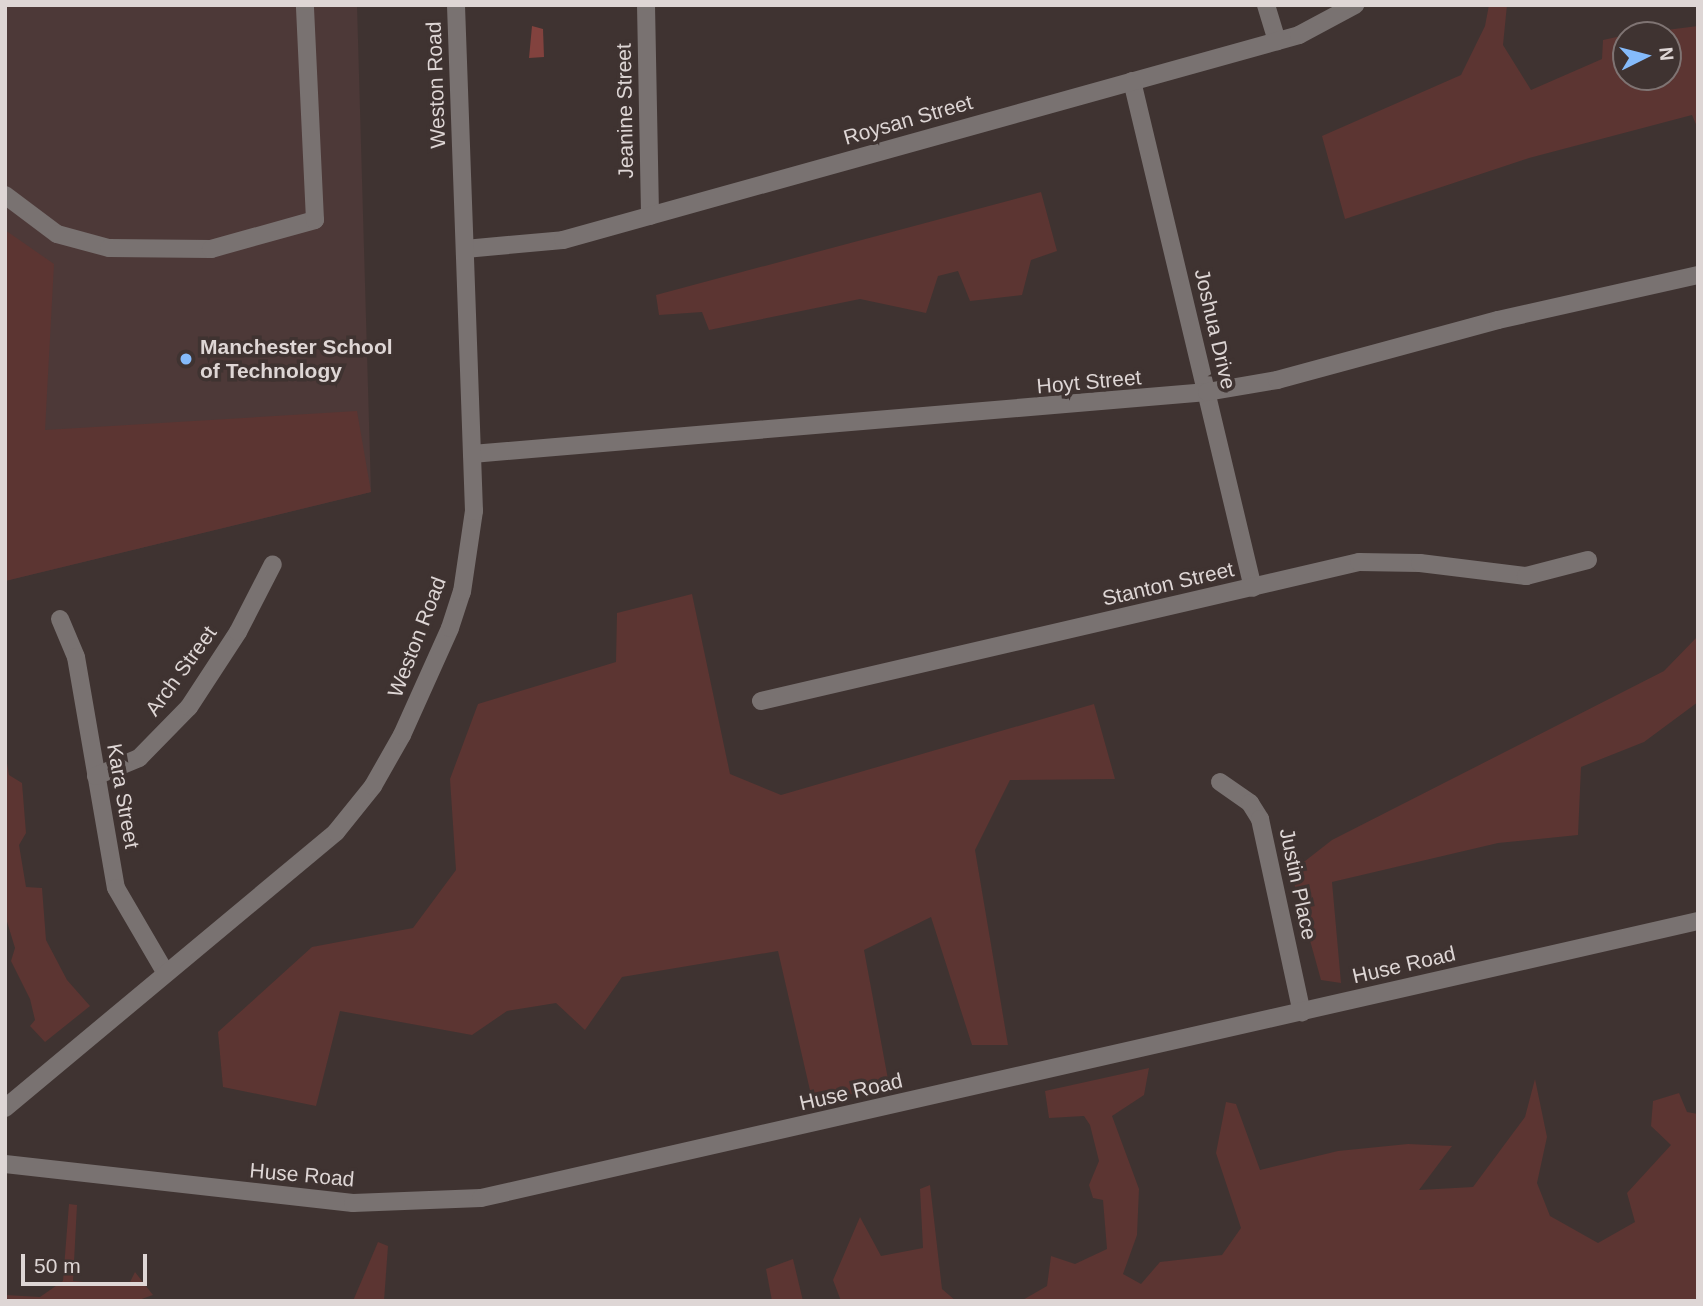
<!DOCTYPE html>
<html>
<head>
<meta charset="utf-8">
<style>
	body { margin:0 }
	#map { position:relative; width:1703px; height:1306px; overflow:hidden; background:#3f3331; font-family:Arial,sans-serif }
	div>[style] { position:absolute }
	.built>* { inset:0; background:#4d3938 }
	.green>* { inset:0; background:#5c3532 }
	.water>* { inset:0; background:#82423e }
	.minor>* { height:18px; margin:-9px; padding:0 9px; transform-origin:9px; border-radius:9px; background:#797271 }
	.dots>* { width:19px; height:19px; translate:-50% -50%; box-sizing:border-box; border:4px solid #3f3331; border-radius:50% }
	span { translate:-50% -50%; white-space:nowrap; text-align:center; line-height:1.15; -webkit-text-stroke:7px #3f3331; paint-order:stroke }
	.street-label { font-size:21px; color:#ded6d5 }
	.poi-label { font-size:21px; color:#ded6d5; font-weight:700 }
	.left { translate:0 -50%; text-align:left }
	.frame { position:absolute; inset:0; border:7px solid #ded6d5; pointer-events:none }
	.north { position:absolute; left:1612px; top:21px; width:70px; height:70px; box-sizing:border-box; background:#3f3331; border:2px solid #7f7473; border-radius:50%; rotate:84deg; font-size:19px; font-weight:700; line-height:28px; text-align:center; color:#ded6d5 }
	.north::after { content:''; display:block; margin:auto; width:24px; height:32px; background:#85bbfb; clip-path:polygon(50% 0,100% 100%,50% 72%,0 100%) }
	.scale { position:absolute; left:21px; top:1254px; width:126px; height:32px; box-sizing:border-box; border:4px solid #ded6d5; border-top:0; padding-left:9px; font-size:21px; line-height:24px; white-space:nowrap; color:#ded6d5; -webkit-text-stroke:5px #3f3331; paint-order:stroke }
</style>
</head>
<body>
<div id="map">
	<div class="built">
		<div style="clip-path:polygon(5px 5px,357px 5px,371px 492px,5px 581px)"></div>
	</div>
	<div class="green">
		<div style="clip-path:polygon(1489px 5px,1507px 5px,1503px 45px,1531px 90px,1602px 59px,1603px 40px,1626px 35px,1626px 77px,1668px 77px,1668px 35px,1627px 35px,1698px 26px,1698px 129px,1692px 115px,1529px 158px,1345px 219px,1322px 136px,1461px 75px,1485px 26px)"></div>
		<div style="clip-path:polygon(1041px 192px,1057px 251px,1031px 260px,1022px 295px,970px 301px,958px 271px,938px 276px,926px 313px,860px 299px,709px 330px,702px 312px,659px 315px,656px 295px)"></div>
		<div style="clip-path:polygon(5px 230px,54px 264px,45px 430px,357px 411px,371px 492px,5px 581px)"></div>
		<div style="clip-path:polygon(692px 594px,730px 774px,781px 795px,1094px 704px,1115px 779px,1010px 780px,975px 850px,1008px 1045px,972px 1045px,931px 917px,864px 950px,890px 1090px,812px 1099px,778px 951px,622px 977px,585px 1030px,556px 1003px,507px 1011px,472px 1035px,340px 1011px,316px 1106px,223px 1087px,218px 1032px,312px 947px,413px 928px,456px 870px,450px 779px,478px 704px,616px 662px,617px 613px)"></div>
		<div style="clip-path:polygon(1698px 636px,1698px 702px,1644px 742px,1581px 767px,1578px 835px,1498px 843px,1332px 882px,1341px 983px,1321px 980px,1291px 872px,1332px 840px,1664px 671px)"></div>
		<div style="clip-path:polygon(5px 751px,9px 775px,22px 783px,26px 833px,19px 845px,26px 887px,42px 888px,46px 940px,67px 980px,90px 1006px,45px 1042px,30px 1026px,35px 1020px,30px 999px,11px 961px,15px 948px,5px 915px)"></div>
		<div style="clip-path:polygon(1149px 1068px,1144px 1095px,1112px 1116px,1139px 1189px,1137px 1235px,1123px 1274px,1141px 1284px,1160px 1262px,1222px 1255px,1241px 1228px,1216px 1153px,1226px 1102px,1236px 1104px,1260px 1170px,1338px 1151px,1408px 1144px,1452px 1146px,1419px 1190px,1473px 1187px,1525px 1117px,1535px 1079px,1547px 1137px,1537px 1183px,1550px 1216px,1598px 1243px,1635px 1222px,1627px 1193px,1671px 1145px,1651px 1126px,1653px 1101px,1679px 1093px,1687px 1112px,1698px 1114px,1698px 1301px,1021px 1301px,1047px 1286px,1051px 1256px,1075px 1264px,1107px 1249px,1103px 1200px,1093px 1198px,1089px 1185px,1099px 1161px,1090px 1125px,1084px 1116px,1049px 1118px,1045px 1091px)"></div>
		<div style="clip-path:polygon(930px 1185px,942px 1289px,956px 1301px,841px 1301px,833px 1280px,860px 1217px,881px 1256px,923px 1248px,920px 1189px)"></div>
		<div style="clip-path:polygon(69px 1204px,77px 1205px,73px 1281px,128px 1286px,135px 1272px,153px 1295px,136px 1301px,5px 1301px,5px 1295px,40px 1297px,63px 1281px)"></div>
		<div style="clip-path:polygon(378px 1242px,388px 1246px,384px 1301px,353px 1301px)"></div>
		<div style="clip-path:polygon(793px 1259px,803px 1301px,772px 1301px,766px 1269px)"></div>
	</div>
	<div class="water">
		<div style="clip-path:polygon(532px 26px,543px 29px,544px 57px,529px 58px)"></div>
	</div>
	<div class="minor">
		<div style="left:646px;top:5px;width:211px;rotate:88.9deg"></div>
		<div style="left:1266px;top:5px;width:38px;rotate:73deg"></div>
		<div style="left:1132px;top:81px;width:521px;rotate:76.58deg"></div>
		<div style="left:5px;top:195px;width:65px;rotate:36.9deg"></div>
		<div style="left:57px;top:234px;width:54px;rotate:15.1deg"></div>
		<div style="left:109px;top:248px;width:102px;rotate:0.6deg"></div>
		<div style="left:211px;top:249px;width:108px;rotate:-15.6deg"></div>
		<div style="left:315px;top:220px;width:215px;rotate:-92.7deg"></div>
		<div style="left:465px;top:249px;width:98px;rotate:-5.2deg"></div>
		<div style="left:563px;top:240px;width:764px;rotate:-15.56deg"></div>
		<div style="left:1299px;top:35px;width:64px;rotate:-28.2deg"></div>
		<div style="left:472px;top:454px;width:738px;rotate:-4.82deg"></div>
		<div style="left:1207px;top:392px;width:71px;rotate:-9.7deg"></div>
		<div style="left:1277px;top:380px;width:229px;rotate:-15.2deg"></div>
		<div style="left:1498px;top:320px;width:205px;rotate:-12.7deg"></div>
		<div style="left:60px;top:619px;width:41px;rotate:67.2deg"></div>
		<div style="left:76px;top:657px;width:234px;rotate:80.2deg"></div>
		<div style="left:116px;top:888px;width:97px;rotate:59.7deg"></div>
		<div style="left:761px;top:701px;width:614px;rotate:-13.09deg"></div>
		<div style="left:1359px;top:562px;width:61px;rotate:0.9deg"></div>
		<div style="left:1420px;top:563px;width:107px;rotate:7deg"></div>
		<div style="left:1526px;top:576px;width:64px;rotate:-14.5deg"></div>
		<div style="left:96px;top:776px;width:47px;rotate:-22.7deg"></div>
		<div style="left:139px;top:758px;width:71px;rotate:-45.6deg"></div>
		<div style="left:189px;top:707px;width:90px;rotate:-56.8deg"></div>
		<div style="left:238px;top:632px;width:76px;rotate:-62.8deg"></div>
		<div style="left:1220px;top:782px;width:37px;rotate:35deg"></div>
		<div style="left:1250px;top:803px;width:19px;rotate:58deg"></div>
		<div style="left:1260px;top:819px;width:198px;rotate:77.8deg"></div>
		<div style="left:5px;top:1108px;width:431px;rotate:-39.8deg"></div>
		<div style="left:336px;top:832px;width:59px;rotate:-51.2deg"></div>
		<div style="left:373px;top:786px;width:59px;rotate:-60.4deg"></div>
		<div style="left:402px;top:735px;width:117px;rotate:-65.8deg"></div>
		<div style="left:450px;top:628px;width:38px;rotate:-72deg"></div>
		<div style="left:462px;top:592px;width:82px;rotate:-81.6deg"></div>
		<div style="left:474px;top:511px;width:506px;rotate:-92.04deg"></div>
		<div style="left:5px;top:1164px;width:350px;rotate:6.4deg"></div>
		<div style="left:353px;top:1203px;width:128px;rotate:-2.2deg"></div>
		<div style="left:481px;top:1198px;width:1248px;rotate:-12.82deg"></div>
	</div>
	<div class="dots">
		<div style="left:186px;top:359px;background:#85bbfb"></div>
	</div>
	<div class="street-label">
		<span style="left:436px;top:85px;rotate:-92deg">Weston Road</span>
		<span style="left:625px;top:111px;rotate:-91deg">Jeanine Street</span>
		<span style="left:908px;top:120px;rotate:-16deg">Roysan Street</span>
		<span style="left:1215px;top:329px;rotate:77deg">Joshua Drive</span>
		<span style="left:1089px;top:382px;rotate:-5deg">Hoyt Street</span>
		<span style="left:1168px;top:584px;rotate:-13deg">Stanton Street</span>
		<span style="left:417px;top:637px;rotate:-69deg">Weston Road</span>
		<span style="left:181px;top:671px;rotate:-54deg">Arch Street</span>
		<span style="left:123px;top:796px;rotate:80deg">Kara Street</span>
		<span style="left:1298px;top:884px;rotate:78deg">Justin Place</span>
		<span style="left:1404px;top:965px;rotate:-13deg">Huse Road</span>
		<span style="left:851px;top:1092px;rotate:-13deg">Huse Road</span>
		<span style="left:302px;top:1175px;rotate:5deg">Huse Road</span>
	</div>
	<div class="poi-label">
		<span class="left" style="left:200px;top:359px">Manchester School<br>of Technology</span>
	</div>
	<div class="frame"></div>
	<div class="north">N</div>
	<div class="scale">50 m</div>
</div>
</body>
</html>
